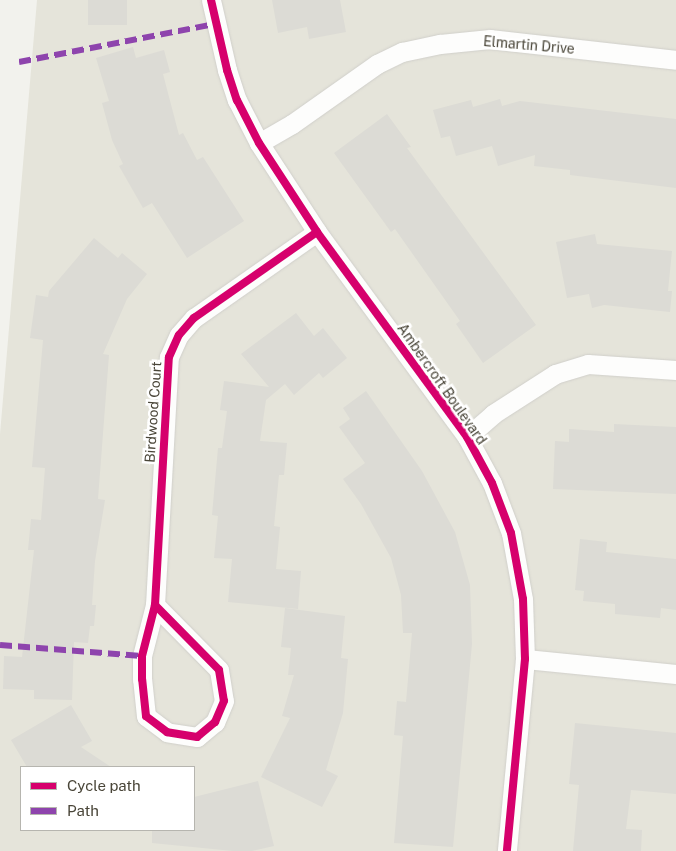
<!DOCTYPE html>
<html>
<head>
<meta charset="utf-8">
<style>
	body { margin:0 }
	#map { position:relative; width:676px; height:851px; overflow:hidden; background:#f2f2ed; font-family:"Public Sans",sans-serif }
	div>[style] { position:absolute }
	.residential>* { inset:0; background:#e5e4da }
	.building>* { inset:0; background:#dcdbd5; transform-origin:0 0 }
	.roads { filter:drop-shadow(0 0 1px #d0cfca) drop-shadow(0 0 1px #d0cfca) }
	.minor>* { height:19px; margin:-9.5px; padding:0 9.5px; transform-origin:9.5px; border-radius:9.5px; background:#fdfdfc }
	.quiet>* { height:6px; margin-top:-3px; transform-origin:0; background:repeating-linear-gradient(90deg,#8e44ad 0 12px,transparent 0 18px) }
	.cycleway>* { height:8px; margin:-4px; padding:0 4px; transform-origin:4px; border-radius:4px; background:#d6006c }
	span { translate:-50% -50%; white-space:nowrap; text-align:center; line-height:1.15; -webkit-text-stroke:5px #fff; paint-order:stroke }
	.street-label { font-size:14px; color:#494538 }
	.legend { position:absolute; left:20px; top:766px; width:175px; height:65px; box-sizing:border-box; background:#fff; border:1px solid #b6b5af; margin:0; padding:6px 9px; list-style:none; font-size:15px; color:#494538 }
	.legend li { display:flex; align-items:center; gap:10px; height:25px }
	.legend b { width:25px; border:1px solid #b6b5af }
</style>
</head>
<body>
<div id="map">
	<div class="residential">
		<div style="clip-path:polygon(evenodd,37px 0,676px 0,676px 851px,0 851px,0 434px,37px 0,21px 767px,194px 767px,194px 830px,21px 830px,21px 767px)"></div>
	</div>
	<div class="building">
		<div style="left:88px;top:0;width:39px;height:25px"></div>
		<div style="clip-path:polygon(272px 0,340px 0,346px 32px,309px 39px,307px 27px,278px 33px)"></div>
		<div style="clip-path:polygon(133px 47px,136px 58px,164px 50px,170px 72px,163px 74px,179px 135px,183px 133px,197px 160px,203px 157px,244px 221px,187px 258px,152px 203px,143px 208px,119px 166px,123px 164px,112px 140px,102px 103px,109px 101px,96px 58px)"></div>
		<div style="clip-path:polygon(500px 99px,502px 106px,520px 101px,676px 119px,676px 188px,570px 175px,570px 170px,534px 166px,535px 155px,498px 166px,492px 146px,456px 156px,450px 136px,441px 138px,433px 110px,471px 100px,473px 107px)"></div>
		<div style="clip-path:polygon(387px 114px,411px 147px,407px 148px,536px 325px,483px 363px,456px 324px,460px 321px,395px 229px,391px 232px,334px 153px)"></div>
		<div style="clip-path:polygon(595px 234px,597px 244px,672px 251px,668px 291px,672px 291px,670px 312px,604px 305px,592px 308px,589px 294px,567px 298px,556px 242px)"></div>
		<div style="clip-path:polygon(94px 238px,118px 258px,122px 253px,147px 274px,127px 299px,103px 354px,109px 355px,98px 499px,105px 500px,95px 561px,92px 605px,96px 605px,94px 626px,90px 626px,88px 643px,74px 642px,72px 700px,34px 699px,34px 690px,3px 689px,4px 656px,22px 657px,34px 550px,28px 550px,31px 519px,41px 520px,45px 468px,32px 467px,43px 340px,30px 338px,36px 295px,48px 297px,49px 291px)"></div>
		<div style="clip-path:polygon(296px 313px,314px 336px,323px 328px,347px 358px,323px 378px,319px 373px,294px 395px,285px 384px,266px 400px,260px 441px,287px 443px,284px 475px,279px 475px,274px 526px,280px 527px,276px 569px,301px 571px,298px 609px,228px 602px,232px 559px,214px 558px,218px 516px,212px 515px,218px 448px,222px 448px,227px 411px,220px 410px,224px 381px,269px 387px,241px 354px)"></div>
		<div style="clip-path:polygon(366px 391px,422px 471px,455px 532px,470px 585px,472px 644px,453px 847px,394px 843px,403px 736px,394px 735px,397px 701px,406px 702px,412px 633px,403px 633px,401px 595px,391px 558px,361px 504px,343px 479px,365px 463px,339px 427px,350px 419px,343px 408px)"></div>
		<div style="clip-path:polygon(614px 424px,676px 427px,676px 494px,553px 489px,555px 441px,569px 442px,569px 429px,614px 432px)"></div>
		<div style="clip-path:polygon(580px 539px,607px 542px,606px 552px,676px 559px,676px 610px,661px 608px,660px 618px,615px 614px,615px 604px,583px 601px,584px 591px,575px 590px)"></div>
		<div style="clip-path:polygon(285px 608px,345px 616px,341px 658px,348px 659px,343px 713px,326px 770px,338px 776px,322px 807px,261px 777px,290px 718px,282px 716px,294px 675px,288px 675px,291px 648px,281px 647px)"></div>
		<div style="clip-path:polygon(71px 705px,92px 741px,81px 747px,111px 767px,27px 767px,11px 740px)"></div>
		<div style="clip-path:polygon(575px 723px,676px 733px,676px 794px,631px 790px,626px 829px,642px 830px,641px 851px,573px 851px,579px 785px,569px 784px)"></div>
		<div style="clip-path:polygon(258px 781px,274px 846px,252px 851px,233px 851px,152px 843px,152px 830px,194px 830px,194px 797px)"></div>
	</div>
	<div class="roads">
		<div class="minor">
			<div style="left:211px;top:0;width:72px;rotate:77.1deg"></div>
			<div style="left:227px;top:70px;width:32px;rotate:72deg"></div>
			<div style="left:237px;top:100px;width:48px;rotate:62.9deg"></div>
			<div style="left:259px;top:143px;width:106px;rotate:56.9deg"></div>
			<div style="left:317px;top:232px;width:254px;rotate:53.8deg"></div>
			<div style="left:467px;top:437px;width:52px;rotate:61.5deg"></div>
			<div style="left:492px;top:483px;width:53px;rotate:69.2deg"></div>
			<div style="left:511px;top:533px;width:67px;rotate:79.7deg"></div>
			<div style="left:523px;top:599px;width:60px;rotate:88.1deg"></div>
			<div style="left:525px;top:659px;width:193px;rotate:95.4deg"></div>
			<div style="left:259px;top:143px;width:38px;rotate:-30deg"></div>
			<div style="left:292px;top:124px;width:104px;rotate:-35.2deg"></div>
			<div style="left:377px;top:64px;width:28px;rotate:-26deg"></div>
			<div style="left:402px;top:52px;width:39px;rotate:-12deg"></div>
			<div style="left:440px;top:44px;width:50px;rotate:-5.7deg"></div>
			<div style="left:490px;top:39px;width:187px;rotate:6.4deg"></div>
			<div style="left:467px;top:437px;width:35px;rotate:-41deg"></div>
			<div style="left:493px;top:414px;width:74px;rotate:-32.8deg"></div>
			<div style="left:555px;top:374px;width:34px;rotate:-17deg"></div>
			<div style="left:588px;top:364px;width:88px;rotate:3.9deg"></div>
			<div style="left:155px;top:605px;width:91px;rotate:45.4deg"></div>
			<div style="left:219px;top:670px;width:31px;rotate:81deg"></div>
			<div style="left:224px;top:701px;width:23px;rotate:113deg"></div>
			<div style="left:215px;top:722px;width:23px;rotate:140deg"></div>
			<div style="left:197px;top:737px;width:30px;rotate:-171deg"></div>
			<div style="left:167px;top:732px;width:26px;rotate:-143deg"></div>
			<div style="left:146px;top:716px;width:37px;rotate:-96deg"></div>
			<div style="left:142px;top:679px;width:23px;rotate:-90deg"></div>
			<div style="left:142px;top:656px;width:53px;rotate:-75.7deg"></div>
			<div style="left:155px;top:605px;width:248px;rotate:-86.8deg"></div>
			<div style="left:169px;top:357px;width:24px;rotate:-66deg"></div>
			<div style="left:179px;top:335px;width:23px;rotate:-49deg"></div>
			<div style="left:194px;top:318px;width:150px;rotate:-35deg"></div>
			<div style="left:525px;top:659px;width:152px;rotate:5.7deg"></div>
		</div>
	</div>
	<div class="quiet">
		<div style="left:19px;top:62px;width:200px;rotate:-11deg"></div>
		<div style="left:0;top:645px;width:142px;rotate:4.4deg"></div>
	</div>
	<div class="cycleway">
		<div style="left:211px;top:0;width:72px;rotate:77.1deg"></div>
		<div style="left:227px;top:70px;width:32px;rotate:72deg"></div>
		<div style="left:237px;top:100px;width:48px;rotate:62.9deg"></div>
		<div style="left:259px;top:143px;width:106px;rotate:56.9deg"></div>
		<div style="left:317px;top:232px;width:254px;rotate:53.8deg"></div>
		<div style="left:467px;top:437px;width:52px;rotate:61.5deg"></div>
		<div style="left:492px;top:483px;width:53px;rotate:69.2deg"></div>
		<div style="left:511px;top:533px;width:67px;rotate:79.7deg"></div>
		<div style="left:523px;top:599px;width:60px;rotate:88.1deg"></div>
		<div style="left:525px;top:659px;width:193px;rotate:95.4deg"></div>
		<div style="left:155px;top:605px;width:91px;rotate:45.4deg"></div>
		<div style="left:219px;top:670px;width:31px;rotate:81deg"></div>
		<div style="left:224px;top:701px;width:23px;rotate:113deg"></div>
		<div style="left:215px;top:722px;width:23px;rotate:140deg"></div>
		<div style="left:197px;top:737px;width:30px;rotate:-171deg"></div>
		<div style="left:167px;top:732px;width:26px;rotate:-143deg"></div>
		<div style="left:146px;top:716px;width:37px;rotate:-96deg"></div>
		<div style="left:142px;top:679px;width:23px;rotate:-90deg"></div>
		<div style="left:142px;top:656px;width:53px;rotate:-75.7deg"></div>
		<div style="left:155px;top:605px;width:248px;rotate:-86.8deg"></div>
		<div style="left:169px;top:357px;width:24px;rotate:-66deg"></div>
		<div style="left:179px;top:335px;width:23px;rotate:-49deg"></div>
		<div style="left:194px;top:318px;width:150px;rotate:-35deg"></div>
	</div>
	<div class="street-label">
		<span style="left:529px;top:45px;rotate:5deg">Elmartin Drive</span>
		<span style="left:442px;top:384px;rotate:55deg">Ambercroft Boulevard</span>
		<span style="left:153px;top:412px;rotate:-86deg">Birdwood Court</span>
	</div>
	<ul class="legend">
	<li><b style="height:6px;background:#d6006c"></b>Cycle path</li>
	<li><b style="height:6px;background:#8e44ad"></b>Path</li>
	</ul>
</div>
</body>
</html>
